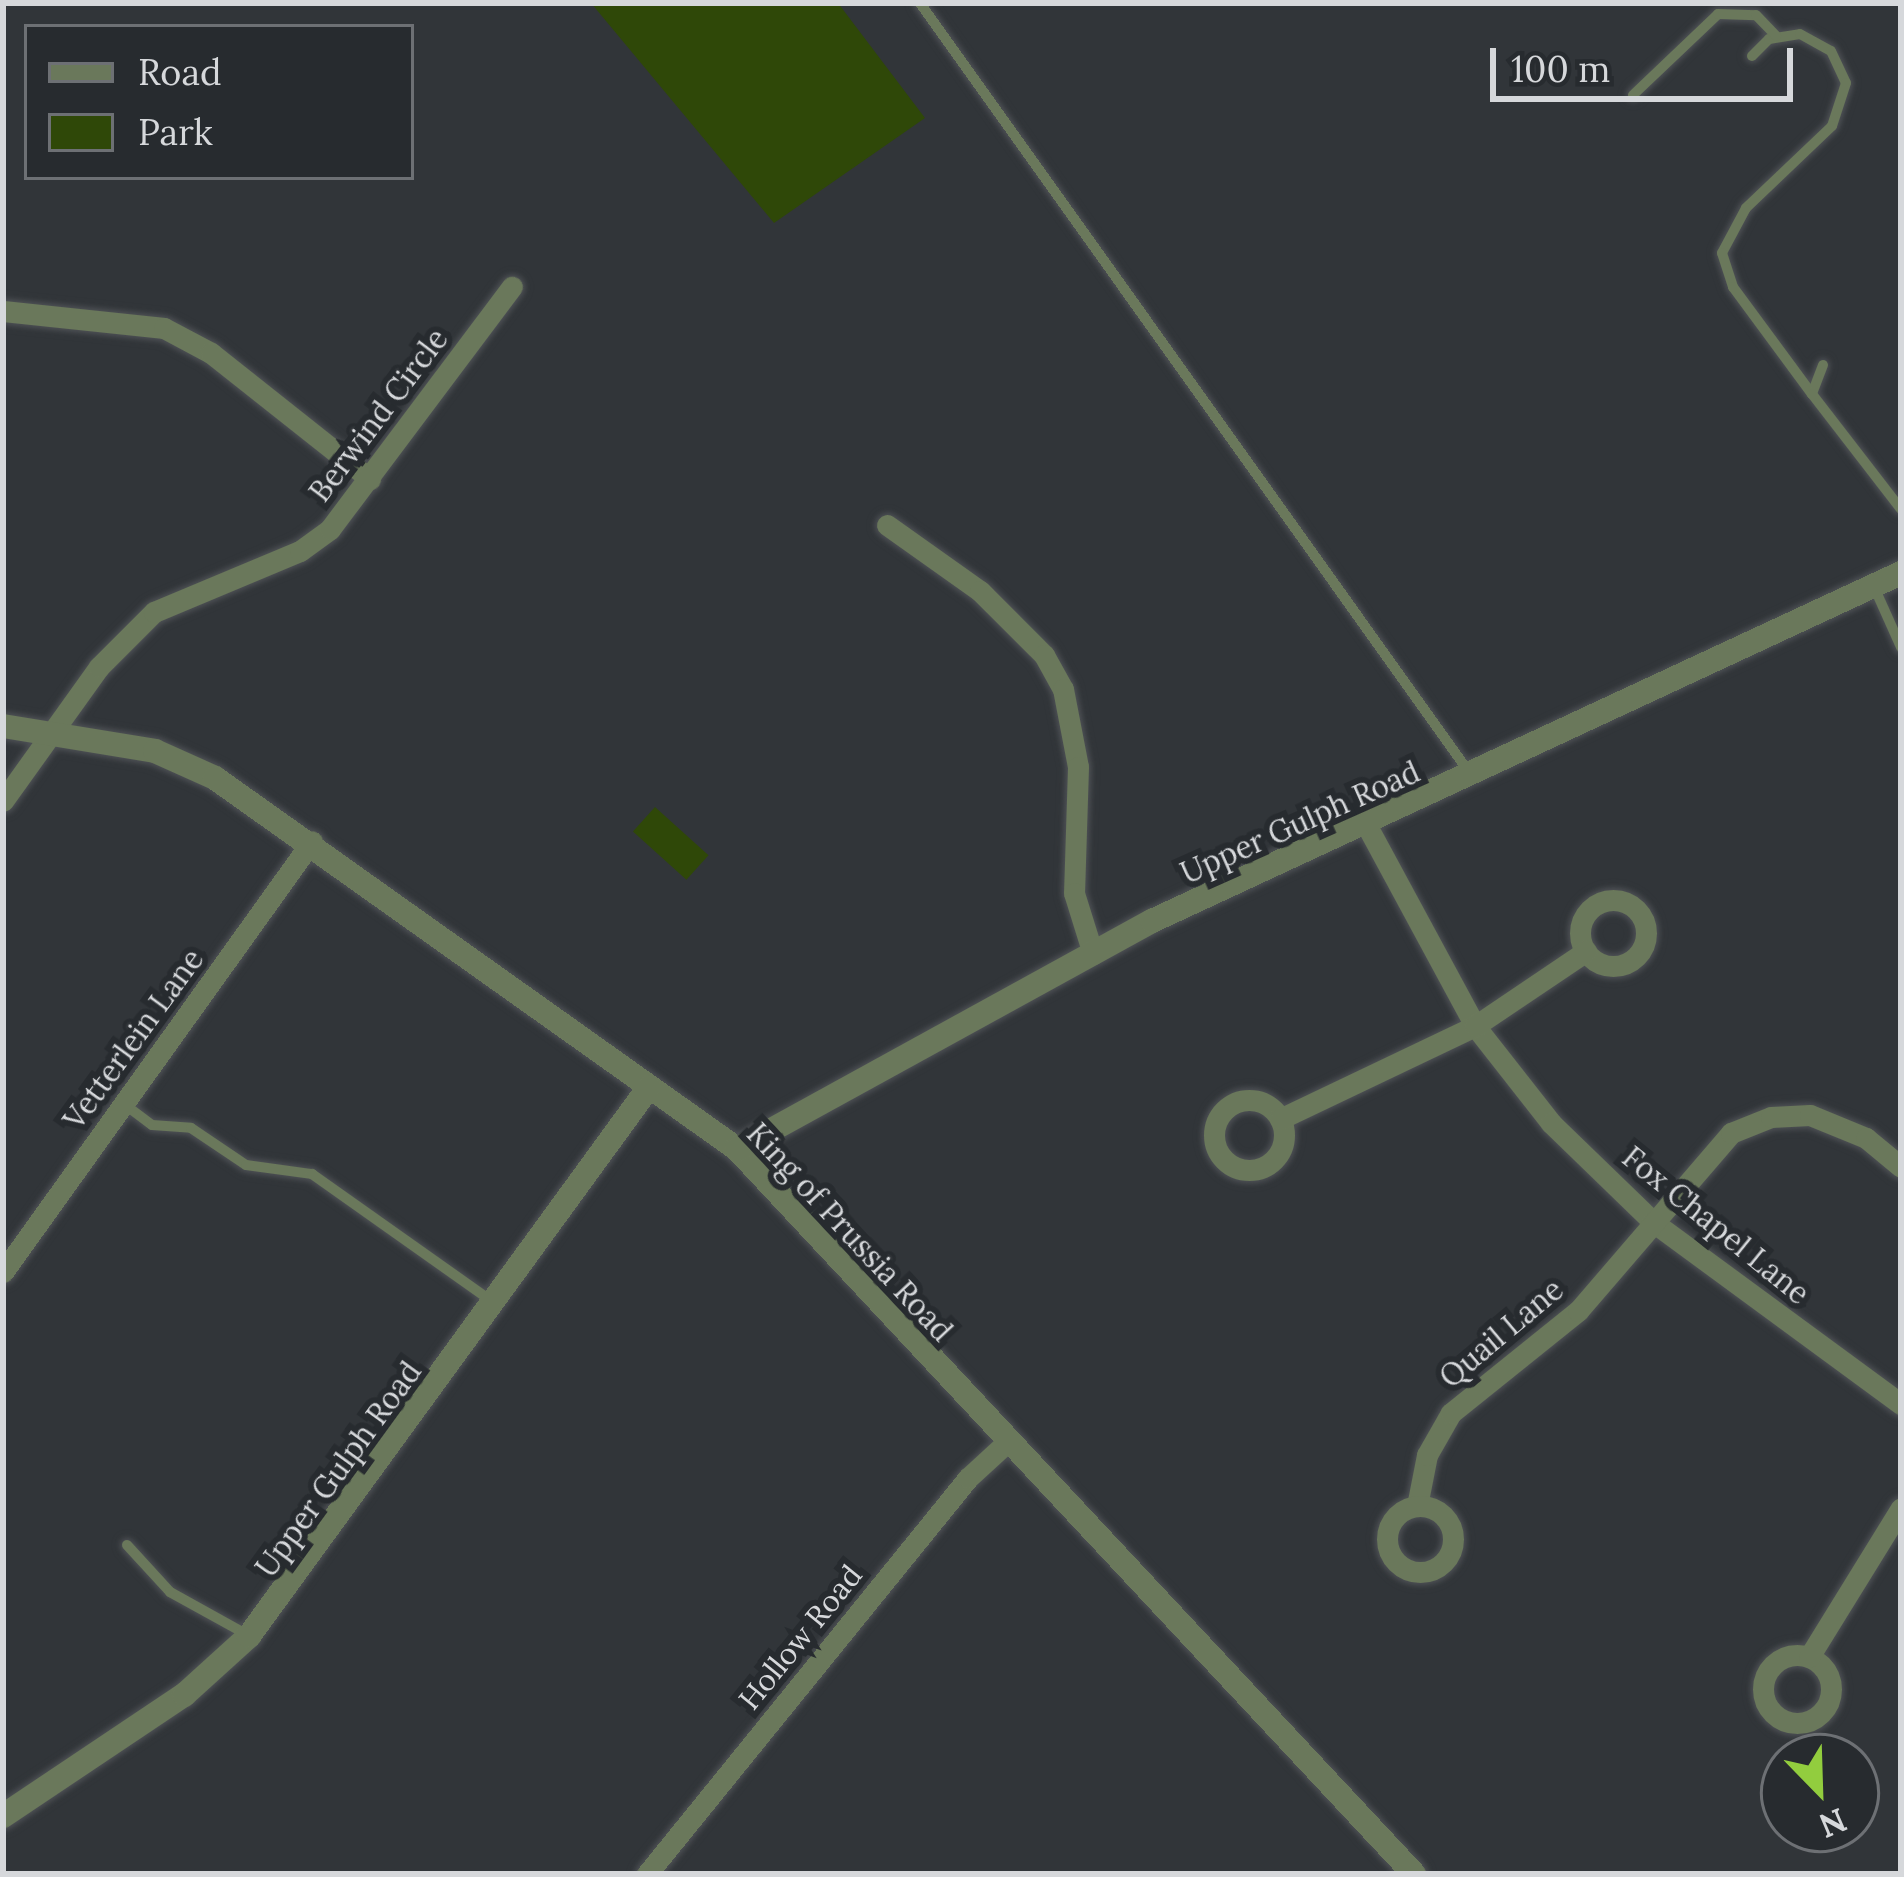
<!DOCTYPE html>
<html>
<head>
<meta charset="utf-8">
<style>
	body { margin:0 }
	#map { position:relative; width:1904px; height:1877px; overflow:hidden; background:#313539; font-family:Lora,serif }
	div>[style] { position:absolute }
	.green>* { inset:0; background:#2f4808; transform-origin:0 0 }
	.roads { filter:drop-shadow(0 0 3px #4f5256) drop-shadow(0 0 3px #4f5256) }
	.service>* { height:10px; margin:-5px; padding:0 5px; transform-origin:5px; border-radius:5px; background:#6a785b }
	.minor>* { height:21px; margin:-10.5px; padding:0 10.5px; transform-origin:10.5px; border-radius:10.5px; background:#6a785b }
	.minor>.ring { margin:-10.5px; padding:0; box-sizing:content-box; background:none; border:21px solid #6a785b; border-radius:50% }
	.tertiary>* { height:24px; margin:-12px; padding:0 12px; transform-origin:12px; border-radius:12px; background:#6a785b }
	span { translate:-50% -50%; white-space:nowrap; text-align:center; line-height:1.15; -webkit-text-stroke:12px #272b2f; paint-order:stroke }
	.street-label { font-size:30px; color:#d6d8db }
	.frame { position:absolute; inset:0; border:6px solid #d6d8db; pointer-events:none }
	.legend { position:absolute; left:24px; top:24px; width:390px; height:156px; box-sizing:border-box; background:#272b2f; border:3px solid #6d7074; margin:0; padding:15px 21px; list-style:none; font-size:36px; color:#d6d8db }
	.legend li { display:flex; align-items:center; gap:24px; height:60px }
	.legend b { width:60px; border:3px solid #6d7074 }
	.north { position:absolute; left:1760px; top:1733px; width:120px; height:120px; box-sizing:border-box; background:#272b2f; border:3px solid #6d7074; border-radius:50%; rotate:157deg; font-size:33px; font-weight:700; line-height:48px; text-align:center; color:#d6d8db }
	.north::after { content:''; display:block; margin:auto; width:42px; height:54px; background:#92cd3e; clip-path:polygon(50% 0,100% 100%,50% 72%,0 100%) }
	.scale { position:absolute; left:1490px; top:48px; width:303px; height:54px; box-sizing:border-box; border:6px solid #d6d8db; border-top:0; padding-left:15px; font-size:36px; line-height:42px; white-space:nowrap; color:#d6d8db; -webkit-text-stroke:9px #272b2f; paint-order:stroke }
</style>
</head>
<body>
<div id="map">
	<div class="green">
		<div style="clip-path:polygon(591px 3px,838px 3px,925px 118px,774px 223px)"></div>
		<div style="left:655px;top:807px;width:72px;height:33px;rotate:42deg"></div>
	</div>
	<div class="roads">
		<div class="service">
			<div style="left:920px;top:3px;width:945px;rotate:54.48deg"></div>
			<div style="left:1752px;top:56px;width:24px;rotate:-45deg"></div>
			<div style="left:1769px;top:39px;width:31px;rotate:-9deg"></div>
			<div style="left:1800px;top:34px;width:35px;rotate:29deg"></div>
			<div style="left:1831px;top:51px;width:35px;rotate:65deg"></div>
			<div style="left:1846px;top:83px;width:45px;rotate:108deg"></div>
			<div style="left:1832px;top:126px;width:119px;rotate:136.4deg"></div>
			<div style="left:1746px;top:208px;width:51px;rotate:118.1deg"></div>
			<div style="left:1722px;top:253px;width:36px;rotate:72deg"></div>
			<div style="left:1733px;top:287px;width:133px;rotate:53.6deg"></div>
			<div style="left:1633px;top:95px;width:117px;rotate:-43.6deg"></div>
			<div style="left:1718px;top:14px;width:38px;rotate:2deg"></div>
			<div style="left:1756px;top:15px;width:29px;rotate:46deg"></div>
			<div style="left:1823px;top:365px;width:31px;rotate:111deg"></div>
			<div style="left:1812px;top:394px;width:145px;rotate:52.3deg"></div>
			<div style="left:1875px;top:589px;width:64px;rotate:65.9deg"></div>
			<div style="left:124px;top:1104px;width:35px;rotate:37deg"></div>
			<div style="left:152px;top:1125px;width:39px;rotate:4deg"></div>
			<div style="left:191px;top:1128px;width:66px;rotate:33.9deg"></div>
			<div style="left:246px;top:1165px;width:67px;rotate:7.8deg"></div>
			<div style="left:312px;top:1174px;width:222px;rotate:35.3deg"></div>
			<div style="left:127px;top:1545px;width:64px;rotate:47.5deg"></div>
			<div style="left:170px;top:1592px;width:87px;rotate:28.9deg"></div>
		</div>
		<div class="minor">
			<div style="left:3px;top:311px;width:162px;rotate:6deg"></div>
			<div style="left:164px;top:328px;width:53px;rotate:28deg"></div>
			<div style="left:211px;top:353px;width:203px;rotate:38.4deg"></div>
			<div style="left:887px;top:525px;width:114px;rotate:35.4deg"></div>
			<div style="left:980px;top:591px;width:91px;rotate:45deg"></div>
			<div style="left:1044px;top:655px;width:39px;rotate:61deg"></div>
			<div style="left:1063px;top:689px;width:79px;rotate:79.1deg"></div>
			<div style="left:1078px;top:767px;width:126px;rotate:91.8deg"></div>
			<div style="left:1074px;top:893px;width:64px;rotate:72.7deg"></div>
			<div style="left:3px;top:801px;width:165px;rotate:-54.4deg"></div>
			<div style="left:99px;top:667px;width:78px;rotate:-45deg"></div>
			<div style="left:154px;top:612px;width:158px;rotate:-22.7deg"></div>
			<div style="left:300px;top:551px;width:37px;rotate:-36deg"></div>
			<div style="left:330px;top:529px;width:303px;rotate:-53.1deg"></div>
			<div style="left:1367px;top:826px;width:227px;rotate:61.6deg"></div>
			<div style="left:1475px;top:1026px;width:123px;rotate:51.9deg"></div>
			<div style="left:1551px;top:1123px;width:142px;rotate:44.1deg"></div>
			<div style="left:1653px;top:1222px;width:308px;rotate:36.3deg"></div>
			<div class="ring" style="left:1580px;top:900px;width:45px;height:45px"></div>
			<div class="ring" style="left:1214px;top:1100px;width:49px;height:49px"></div>
			<div style="left:1280px;top:1119px;width:216px;rotate:-25.5deg"></div>
			<div style="left:1475px;top:1026px;width:134px;rotate:-34deg"></div>
			<div style="left:3px;top:1272px;width:530px;rotate:-54.36deg"></div>
			<div style="left:1417px;top:1506px;width:52px;rotate:-78.9deg"></div>
			<div style="left:1427px;top:1455px;width:48px;rotate:-60.3deg"></div>
			<div style="left:1451px;top:1413px;width:163px;rotate:-38.8deg"></div>
			<div style="left:1578px;top:1311px;width:235px;rotate:-49.3deg"></div>
			<div style="left:1731px;top:1133px;width:43px;rotate:-21.8deg"></div>
			<div style="left:1771px;top:1117px;width:39px;rotate:-3deg"></div>
			<div style="left:1810px;top:1115px;width:61px;rotate:22.3deg"></div>
			<div style="left:1866px;top:1138px;width:45px;rotate:39.6deg"></div>
			<div class="ring" style="left:1387px;top:1506px;width:45px;height:45px"></div>
			<div class="ring" style="left:1763px;top:1655px;width:47px;height:47px"></div>
			<div style="left:1809px;top:1657px;width:175px;rotate:-58.3deg"></div>
			<div style="left:647px;top:1874px;width:510px;rotate:-50.97deg"></div>
			<div style="left:968px;top:1478px;width:52px;rotate:-42.6deg"></div>
		</div>
		<div class="tertiary">
			<div style="left:3px;top:726px;width:154px;rotate:9.3deg"></div>
			<div style="left:155px;top:751px;width:66px;rotate:24.2deg"></div>
			<div style="left:215px;top:778px;width:640px;rotate:35.4deg"></div>
			<div style="left:737px;top:1149px;width:992px;rotate:46.96deg"></div>
			<div style="left:737px;top:1149px;width:474px;rotate:-28.8deg"></div>
			<div style="left:1152px;top:921px;width:826px;rotate:-24.92deg"></div>
			<div style="left:3px;top:1816px;width:218px;rotate:-33.8deg"></div>
			<div style="left:184px;top:1695px;width:88px;rotate:-42.2deg"></div>
			<div style="left:249px;top:1636px;width:679px;rotate:-53.92deg"></div>
		</div>
	</div>
	<div class="street-label">
		<span style="left:378px;top:415px;rotate:-53deg">Berwind Circle</span>
		<span style="left:1300px;top:822px;rotate:-24deg">Upper Gulph Road</span>
		<span style="left:133px;top:1039px;rotate:-54deg">Vetterlein Lane</span>
		<span style="left:1716px;top:1225px;rotate:39deg">Fox Chapel Lane</span>
		<span style="left:850px;top:1232px;rotate:47deg">King of Prussia Road</span>
		<span style="left:1501px;top:1333px;rotate:-40deg">Quail Lane</span>
		<span style="left:338px;top:1469px;rotate:-54deg">Upper Gulph Road</span>
		<span style="left:800px;top:1637px;rotate:-51deg">Hollow Road</span>
	</div>
	<div class="frame"></div>
	<ul class="legend">
	<li><b style="height:15px;background:#6a785b"></b>Road</li>
	<li><b style="height:33px;background:#2f4808"></b>Park</li>
	</ul>
	<div class="north">N</div>
	<div class="scale">100 m</div>
</div>
</body>
</html>
